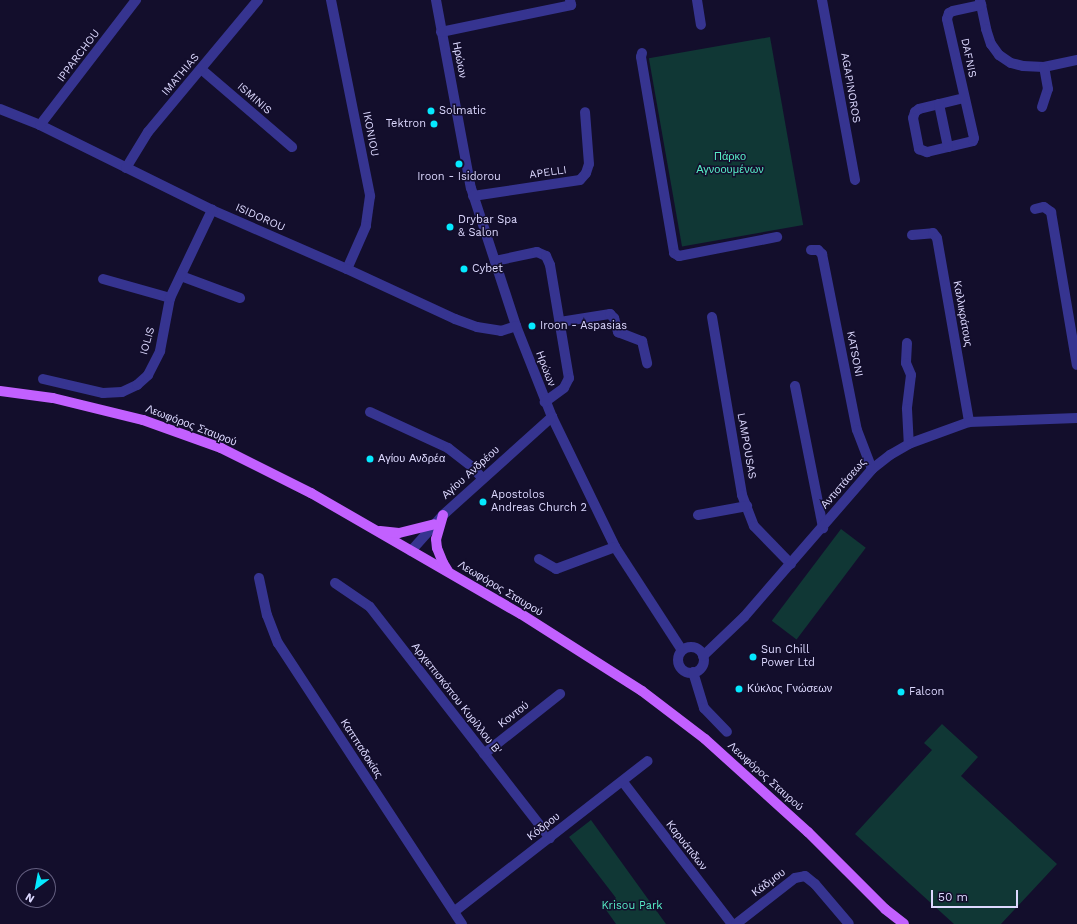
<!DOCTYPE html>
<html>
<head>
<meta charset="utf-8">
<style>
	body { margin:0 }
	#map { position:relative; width:1077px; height:924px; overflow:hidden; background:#130e2c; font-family:"Work Sans",sans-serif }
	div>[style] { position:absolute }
	.green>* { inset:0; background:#103735; transform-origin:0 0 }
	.minor>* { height:10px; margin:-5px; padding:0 5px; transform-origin:5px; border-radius:5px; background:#363490 }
	.minor>.ring { margin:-5px; padding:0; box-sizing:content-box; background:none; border:10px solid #363490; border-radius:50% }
	.major>* { height:10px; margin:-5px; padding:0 5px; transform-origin:5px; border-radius:5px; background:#c260ff }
	.dots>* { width:11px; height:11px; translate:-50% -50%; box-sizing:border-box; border:2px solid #130e2c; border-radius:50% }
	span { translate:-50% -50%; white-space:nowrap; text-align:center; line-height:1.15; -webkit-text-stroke:3px #130e2c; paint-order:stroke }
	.street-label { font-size:11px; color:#ddd9ff }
	.poi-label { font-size:11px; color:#ddd9ff }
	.left { translate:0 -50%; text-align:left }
	.right { translate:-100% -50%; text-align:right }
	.park-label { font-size:11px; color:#57edc6 }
	.north { position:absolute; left:16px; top:868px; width:40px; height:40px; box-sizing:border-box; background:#130e2c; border:1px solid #645f80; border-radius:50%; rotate:212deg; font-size:11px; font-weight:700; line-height:16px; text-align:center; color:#ddd9ff }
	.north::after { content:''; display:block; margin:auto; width:14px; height:18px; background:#05e9ff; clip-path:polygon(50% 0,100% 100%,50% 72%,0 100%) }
	.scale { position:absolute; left:931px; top:890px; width:87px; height:18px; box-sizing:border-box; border:2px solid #ddd9ff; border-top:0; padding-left:5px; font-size:12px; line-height:14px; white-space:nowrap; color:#ddd9ff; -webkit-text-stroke:3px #130e2c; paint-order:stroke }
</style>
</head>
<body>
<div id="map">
	<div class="green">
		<div style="left:770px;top:37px;width:191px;height:123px;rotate:80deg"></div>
		<div style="left:841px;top:529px;width:31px;height:115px;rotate:37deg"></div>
		<div style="clip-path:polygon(942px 724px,978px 757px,961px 776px,1057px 864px,1001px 924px,954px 924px,855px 834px,932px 750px,924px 743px)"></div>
		<div style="clip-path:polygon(591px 820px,666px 924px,616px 924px,604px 907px,616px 898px,569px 837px)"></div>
	</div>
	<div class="minor">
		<div style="left:331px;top:0;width:200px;rotate:78.7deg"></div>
		<div style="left:370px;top:196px;width:30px;rotate:98deg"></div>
		<div style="left:366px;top:226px;width:47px;rotate:113.8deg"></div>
		<div style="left:436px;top:0;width:191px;rotate:79.5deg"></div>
		<div style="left:471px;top:188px;width:145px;rotate:71.9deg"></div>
		<div style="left:516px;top:326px;width:98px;rotate:68.4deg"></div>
		<div style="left:552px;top:417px;width:144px;rotate:64.1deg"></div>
		<div style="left:615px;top:547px;width:123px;rotate:57deg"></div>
		<div style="left:697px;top:0;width:25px;rotate:81deg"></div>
		<div style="left:822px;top:0;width:183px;rotate:79.6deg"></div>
		<div style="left:980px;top:0;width:30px;rotate:78deg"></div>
		<div style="left:986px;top:29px;width:16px;rotate:72deg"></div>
		<div style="left:991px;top:44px;width:14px;rotate:54deg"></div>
		<div style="left:999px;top:55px;width:14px;rotate:34deg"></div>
		<div style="left:1011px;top:63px;width:12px;rotate:14deg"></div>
		<div style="left:1023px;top:66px;width:21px;rotate:3deg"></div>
		<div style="left:1044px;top:67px;width:34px;rotate:-12deg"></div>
		<div style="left:441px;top:32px;width:133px;rotate:-11.7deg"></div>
		<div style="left:571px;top:5px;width:5px;rotate:-101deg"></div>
		<div style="left:642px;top:53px;width:4px;rotate:104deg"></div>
		<div style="left:641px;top:57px;width:199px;rotate:80.4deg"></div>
		<div style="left:674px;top:253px;width:6px;rotate:31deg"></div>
		<div style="left:679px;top:256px;width:100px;rotate:-11deg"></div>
		<div style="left:201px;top:69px;width:120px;rotate:40.6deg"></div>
		<div style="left:964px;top:98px;width:46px;rotate:166.3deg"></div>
		<div style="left:919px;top:109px;width:5px;rotate:143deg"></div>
		<div style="left:915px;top:112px;width:6px;rotate:108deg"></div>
		<div style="left:913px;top:118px;width:32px;rotate:79deg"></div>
		<div style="left:919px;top:149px;width:9px;rotate:21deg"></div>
		<div style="left:927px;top:152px;width:47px;rotate:-13.4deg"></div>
		<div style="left:973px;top:141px;width:3px;rotate:-72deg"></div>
		<div style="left:974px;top:138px;width:122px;rotate:-102.8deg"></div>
		<div style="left:947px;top:19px;width:6px;rotate:-72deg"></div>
		<div style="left:949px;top:13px;width:4px;rotate:-27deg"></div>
		<div style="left:953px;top:11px;width:29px;rotate:-12deg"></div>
		<div style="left:939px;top:104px;width:44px;rotate:78.2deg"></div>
		<div style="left:1042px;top:107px;width:19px;rotate:-72deg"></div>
		<div style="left:1048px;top:89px;width:22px;rotate:-100deg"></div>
		<div style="left:0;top:109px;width:43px;rotate:21.8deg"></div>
		<div style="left:40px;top:125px;width:192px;rotate:26.3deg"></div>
		<div style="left:212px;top:210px;width:147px;rotate:23.6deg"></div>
		<div style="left:347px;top:269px;width:119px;rotate:24.8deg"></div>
		<div style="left:455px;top:319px;width:23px;rotate:20deg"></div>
		<div style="left:477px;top:327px;width:24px;rotate:9deg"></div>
		<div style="left:501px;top:331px;width:16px;rotate:-18deg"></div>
		<div style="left:40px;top:125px;width:158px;rotate:-52.5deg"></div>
		<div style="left:126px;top:168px;width:42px;rotate:-58.6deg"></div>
		<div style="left:148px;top:132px;width:172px;rotate:-50.2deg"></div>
		<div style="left:473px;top:196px;width:108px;rotate:-8.5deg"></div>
		<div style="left:580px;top:180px;width:9px;rotate:-49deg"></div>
		<div style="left:586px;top:173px;width:9px;rotate:-72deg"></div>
		<div style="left:589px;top:164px;width:52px;rotate:-94.4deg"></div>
		<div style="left:1035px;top:209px;width:9px;rotate:-13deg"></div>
		<div style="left:1044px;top:207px;width:9px;rotate:36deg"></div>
		<div style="left:1051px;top:212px;width:155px;rotate:80.4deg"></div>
		<div style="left:912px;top:235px;width:21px;rotate:-5deg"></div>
		<div style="left:933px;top:233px;width:6px;rotate:51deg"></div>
		<div style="left:937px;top:238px;width:187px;rotate:80.1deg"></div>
		<div style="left:811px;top:250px;width:7px"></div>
		<div style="left:818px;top:250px;width:6px;rotate:45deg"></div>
		<div style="left:822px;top:254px;width:179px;rotate:78.8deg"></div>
		<div style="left:857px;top:430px;width:42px;rotate:69deg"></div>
		<div style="left:495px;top:261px;width:43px;rotate:-12.1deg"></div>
		<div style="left:537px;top:252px;width:10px;rotate:24deg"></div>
		<div style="left:546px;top:256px;width:10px;rotate:66deg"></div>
		<div style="left:550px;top:265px;width:115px;rotate:80.5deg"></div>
		<div style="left:569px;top:378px;width:11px;rotate:117deg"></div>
		<div style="left:564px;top:388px;width:24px;rotate:144deg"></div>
		<div style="left:181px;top:276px;width:63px;rotate:20.4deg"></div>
		<div style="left:103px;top:279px;width:70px;rotate:15.8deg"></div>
		<div style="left:712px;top:317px;width:181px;rotate:80.4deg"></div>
		<div style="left:742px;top:495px;width:33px;rotate:69deg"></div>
		<div style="left:754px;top:526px;width:53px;rotate:45.8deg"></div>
		<div style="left:560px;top:322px;width:51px;rotate:-9.1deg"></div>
		<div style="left:610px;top:314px;width:6px;rotate:45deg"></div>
		<div style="left:614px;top:318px;width:15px;rotate:74deg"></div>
		<div style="left:618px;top:332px;width:26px;rotate:21deg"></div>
		<div style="left:642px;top:341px;width:23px;rotate:77deg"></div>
		<div style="left:907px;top:343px;width:20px;rotate:93deg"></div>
		<div style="left:906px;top:363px;width:13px;rotate:67deg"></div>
		<div style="left:911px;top:375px;width:34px;rotate:97deg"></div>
		<div style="left:907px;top:409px;width:35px;rotate:87deg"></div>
		<div style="left:43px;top:379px;width:62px;rotate:13.1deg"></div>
		<div style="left:103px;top:393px;width:19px;rotate:-3deg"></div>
		<div style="left:122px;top:392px;width:17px;rotate:-25deg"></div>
		<div style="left:137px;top:385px;width:15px;rotate:-42deg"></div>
		<div style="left:148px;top:375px;width:27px;rotate:-63deg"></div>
		<div style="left:160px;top:351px;width:54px;rotate:-79.3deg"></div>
		<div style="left:170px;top:298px;width:98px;rotate:-64.5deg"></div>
		<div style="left:795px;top:386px;width:145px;rotate:78.8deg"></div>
		<div style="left:370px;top:412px;width:86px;rotate:24.8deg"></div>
		<div style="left:448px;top:448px;width:29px;rotate:38deg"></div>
		<div style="left:471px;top:466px;width:16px;rotate:47deg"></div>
		<div style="left:698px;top:515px;width:50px;rotate:-10.4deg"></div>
		<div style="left:411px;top:551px;width:48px;rotate:-48.4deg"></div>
		<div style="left:443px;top:515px;width:147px;rotate:-42deg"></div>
		<div style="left:539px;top:559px;width:20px;rotate:30deg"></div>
		<div style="left:556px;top:569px;width:63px;rotate:-20.4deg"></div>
		<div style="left:259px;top:578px;width:38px;rotate:78deg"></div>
		<div style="left:267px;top:615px;width:30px;rotate:69deg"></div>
		<div style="left:278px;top:643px;width:336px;rotate:56.8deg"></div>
		<div style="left:335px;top:583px;width:42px;rotate:34.4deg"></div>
		<div style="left:370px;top:607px;width:293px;rotate:52.1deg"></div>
		<div class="ring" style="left:678px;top:647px;width:16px;height:16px"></div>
		<div style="left:703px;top:656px;width:57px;rotate:-43.6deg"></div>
		<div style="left:744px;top:617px;width:196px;rotate:-49.1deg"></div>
		<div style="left:872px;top:469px;width:23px;rotate:-38deg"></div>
		<div style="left:890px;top:455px;width:24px;rotate:-30deg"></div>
		<div style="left:911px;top:443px;width:62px;rotate:-19.9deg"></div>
		<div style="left:969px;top:422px;width:108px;rotate:-2.1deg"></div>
		<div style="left:693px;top:672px;width:38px;rotate:73deg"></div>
		<div style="left:704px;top:708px;width:33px;rotate:46deg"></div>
		<div style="left:484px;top:754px;width:97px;rotate:-38.3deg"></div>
		<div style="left:623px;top:782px;width:179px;rotate:52.5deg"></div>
		<div style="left:455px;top:911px;width:244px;rotate:-37.9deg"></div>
		<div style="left:736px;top:924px;width:75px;rotate:-37.9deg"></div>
		<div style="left:795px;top:878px;width:10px;rotate:-11deg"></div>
		<div style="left:805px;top:876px;width:13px;rotate:39deg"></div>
		<div style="left:815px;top:884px;width:52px;rotate:49.6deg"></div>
	</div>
	<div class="major">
		<div style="left:0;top:391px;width:53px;rotate:7.5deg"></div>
		<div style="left:53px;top:398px;width:93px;rotate:13.7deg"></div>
		<div style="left:143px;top:420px;width:83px;rotate:19.7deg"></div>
		<div style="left:221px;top:448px;width:101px;rotate:26.6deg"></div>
		<div style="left:311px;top:493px;width:242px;rotate:30deg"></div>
		<div style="left:521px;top:614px;width:143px;rotate:32.5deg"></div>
		<div style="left:642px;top:691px;width:79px;rotate:37.3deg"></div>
		<div style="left:705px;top:739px;width:139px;rotate:42.1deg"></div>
		<div style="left:808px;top:832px;width:109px;rotate:45deg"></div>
		<div style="left:885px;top:909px;width:24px;rotate:38deg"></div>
		<div style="left:443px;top:515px;width:25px;rotate:106deg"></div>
		<div style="left:436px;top:539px;width:9px;rotate:84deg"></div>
		<div style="left:437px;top:548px;width:16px;rotate:68deg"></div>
		<div style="left:443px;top:563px;width:9px;rotate:58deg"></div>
		<div style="left:380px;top:531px;width:19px;rotate:6deg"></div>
		<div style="left:399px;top:533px;width:36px;rotate:-14deg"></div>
	</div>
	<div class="dots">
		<div style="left:431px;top:111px;background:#05e9ff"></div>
		<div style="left:434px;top:124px;background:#05e9ff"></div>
		<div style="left:459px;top:164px;background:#05e9ff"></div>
		<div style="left:450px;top:227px;background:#05e9ff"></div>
		<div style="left:464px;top:269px;background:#05e9ff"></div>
		<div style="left:532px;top:326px;background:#05e9ff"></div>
		<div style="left:370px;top:459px;background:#05e9ff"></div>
		<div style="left:483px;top:502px;background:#05e9ff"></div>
		<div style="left:753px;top:657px;background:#05e9ff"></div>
		<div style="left:739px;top:689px;background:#05e9ff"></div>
		<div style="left:901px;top:692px;background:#05e9ff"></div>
	</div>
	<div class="street-label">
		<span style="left:79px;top:56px;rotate:-53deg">IPPARCHOU</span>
		<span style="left:968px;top:58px;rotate:78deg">DAFNIS</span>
		<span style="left:459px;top:60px;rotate:79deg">Ηρώων</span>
		<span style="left:181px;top:75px;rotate:-50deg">IMATHIAS</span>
		<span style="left:850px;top:88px;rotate:80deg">AGAPINOROS</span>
		<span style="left:254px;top:99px;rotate:41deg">ISMINIS</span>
		<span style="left:370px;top:134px;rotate:79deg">IKONIOU</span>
		<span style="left:548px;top:173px;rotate:-8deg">APELLI</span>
		<span style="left:260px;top:218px;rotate:24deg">ISIDOROU</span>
		<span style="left:962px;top:314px;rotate:80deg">Καλλικράτους</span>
		<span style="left:148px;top:341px;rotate:-74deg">IOLIS</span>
		<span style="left:854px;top:354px;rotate:79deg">KATSONI</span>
		<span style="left:545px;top:369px;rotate:69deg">Ηρώων</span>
		<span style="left:191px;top:426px;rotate:21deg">Λεωφόρος Σταυρού</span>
		<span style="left:746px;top:446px;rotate:80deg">LAMPOUSAS</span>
		<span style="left:471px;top:473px;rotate:-42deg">Αγίου Ανδρέου</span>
		<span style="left:844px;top:484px;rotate:-49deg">Αντιστάσεως</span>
		<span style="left:500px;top:589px;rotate:31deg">Λεωφόρος Σταυρού</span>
		<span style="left:456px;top:699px;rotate:52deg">Αρχιεπισκόπου Κυρίλλου Β'</span>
		<span style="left:514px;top:715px;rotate:-38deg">Κοντού</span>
		<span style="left:361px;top:749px;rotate:57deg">Καππαδοκίας</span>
		<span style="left:765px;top:777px;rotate:42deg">Λεωφόρος Σταυρού</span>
		<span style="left:544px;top:827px;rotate:-38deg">Κόδρου</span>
		<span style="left:686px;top:846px;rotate:52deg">Καρυάτιδων</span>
		<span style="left:769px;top:883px;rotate:-37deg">Κάδμου</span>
	</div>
	<div class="poi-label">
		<span class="left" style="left:439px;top:111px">Solmatic</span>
		<span class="right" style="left:426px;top:124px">Tektron</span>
		<span style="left:459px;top:177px">Iroon - Isidorou</span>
		<span class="left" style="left:458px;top:227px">Drybar Spa<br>&amp; Salon</span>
		<span class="left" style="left:472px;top:269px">Cybet</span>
		<span class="left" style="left:540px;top:326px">Iroon - Aspasias</span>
		<span class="left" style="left:378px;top:459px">Αγίου Ανδρέα</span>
		<span class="left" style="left:491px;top:502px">Apostolos<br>Andreas Church 2</span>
		<span class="left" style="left:761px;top:657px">Sun Chill<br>Power Ltd</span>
		<span class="left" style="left:747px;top:689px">Κύκλος Γνώσεων</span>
		<span class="left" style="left:909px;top:692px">Falcon</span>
	</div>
	<div class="park-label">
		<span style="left:730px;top:164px">Πάρκο<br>Αγνοουμένων</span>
		<span style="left:632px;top:906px">Krisou Park</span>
	</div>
	<div class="north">N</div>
	<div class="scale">50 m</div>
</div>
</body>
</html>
